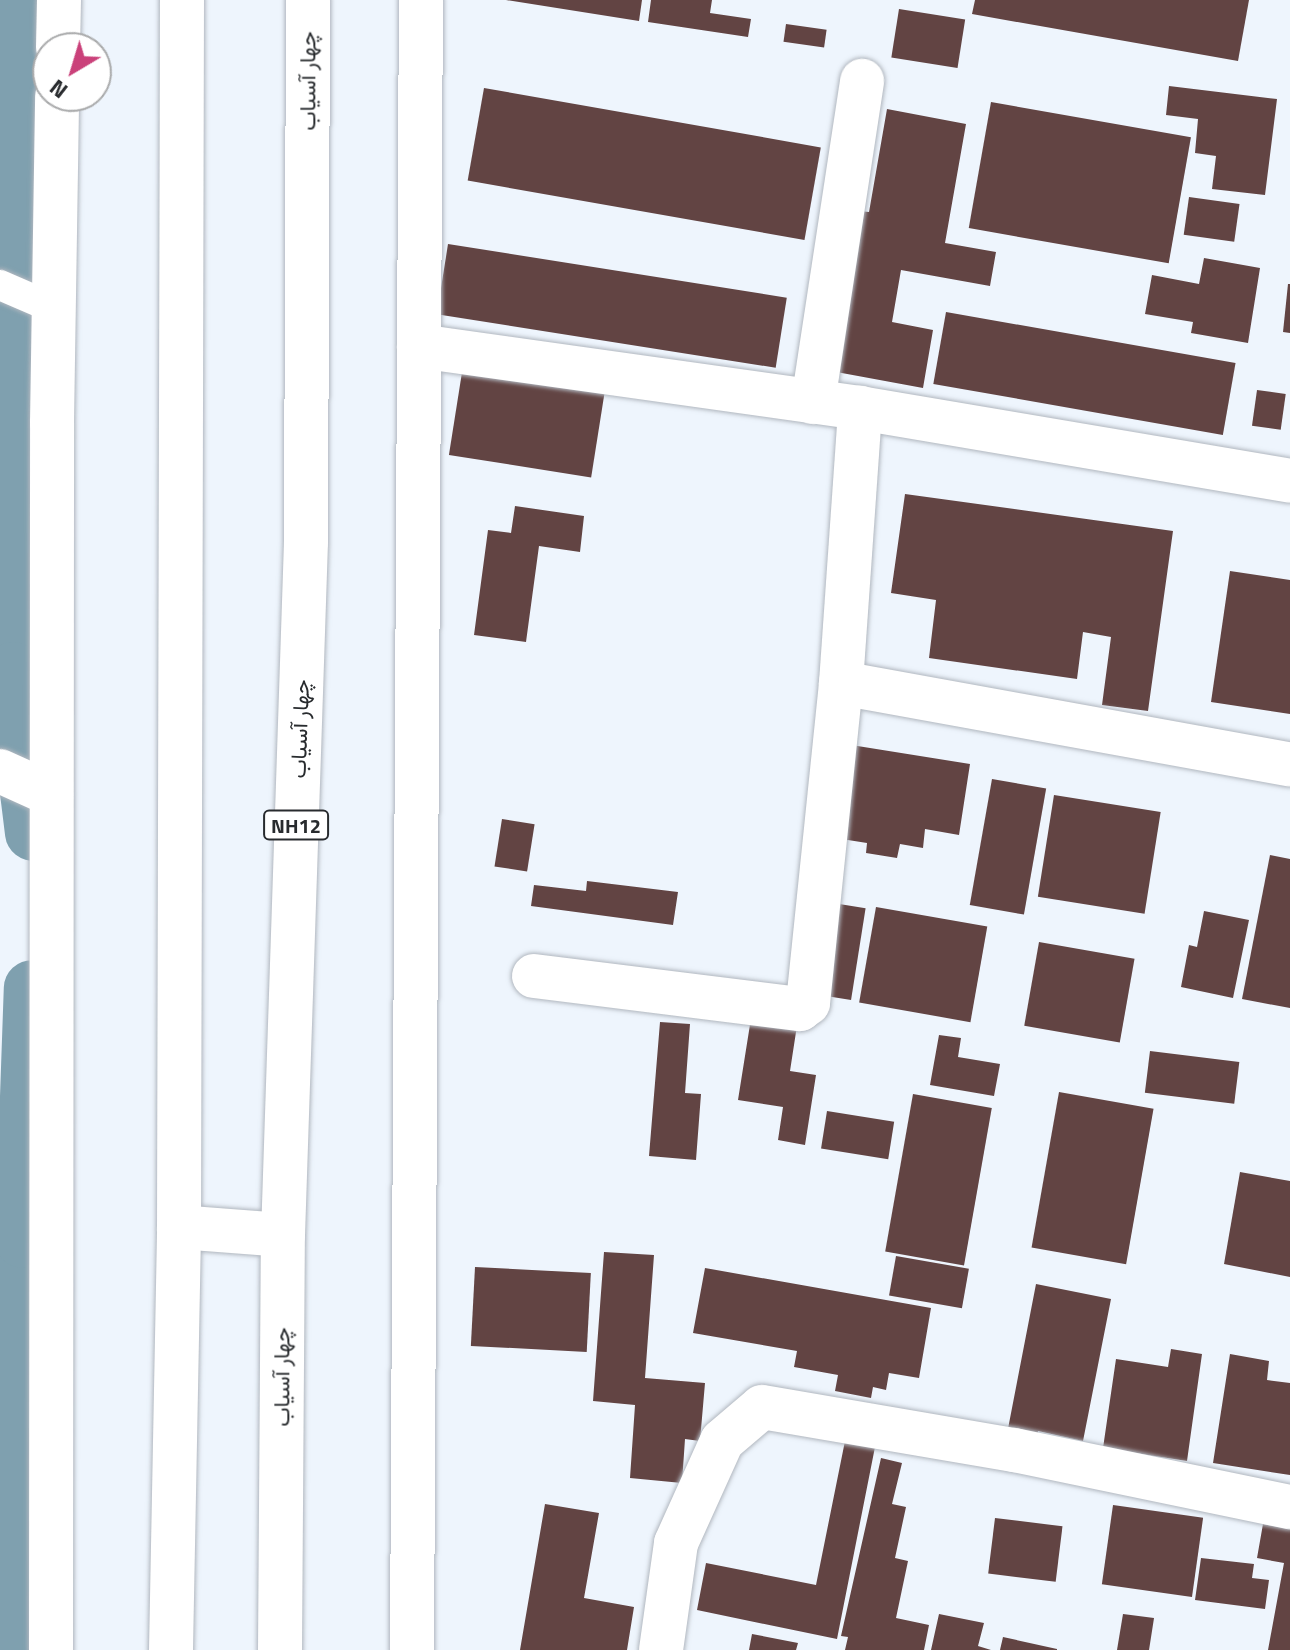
<!DOCTYPE html>
<html>
<head>
<meta charset="utf-8">
<style>
	body { margin:0 }
	#map { position:relative; width:1290px; height:1650px; overflow:hidden; background:#eef5fd; font-family:"Titillium Web",Vazirmatn,sans-serif }
	div>[style] { position:absolute }
	.canal>* { height:56px; margin:-28px; padding:0 28px; transform-origin:28px; border-radius:28px; background:#7fa0af }
	.building>* { inset:0; background:#624443; transform-origin:0 0 }
	.roads { filter:drop-shadow(0 0 2px #b1b7bf) drop-shadow(0 0 2px #b1b7bf) }
	.service>* { height:30px; margin:-15px; padding:0 15px; transform-origin:15px; border-radius:15px; background:#fff }
	.minor>* { height:44px; margin:-22px; padding:0 22px; transform-origin:22px; border-radius:22px; background:#fff }
	.tertiary>* { height:44px; margin:-22px; padding:0 22px; transform-origin:22px; border-radius:22px; background:#fff }
	.trunk>* { height:44px; margin:-22px; padding:0 22px; transform-origin:22px; border-radius:22px; background:#fff }
	span { translate:-50% -50%; white-space:nowrap; text-align:center; line-height:1.15; -webkit-text-stroke:8px #fff; paint-order:stroke }
	.shield-label span { padding:2px 6px; background:#fff; border:2px solid; border-radius:6px; -webkit-text-stroke-width:0 }
	.shield-label { font-size:20px; color:#282b2e; font-weight:700 }
	.street-label { font-size:22px; color:#282b2e }
	.north { position:absolute; left:32px; top:32px; width:80px; height:80px; box-sizing:border-box; background:#fff; border:2px solid #a9aaab; border-radius:50%; rotate:218deg; font-size:22px; font-weight:700; line-height:32px; text-align:center; color:#282b2e }
	.north::after { content:''; display:block; margin:auto; width:28px; height:36px; background:#ca417a; clip-path:polygon(50% 0,100% 100%,50% 72%,0 100%) }
</style>
</head>
<body>
<div id="map">
	<div class="canal">
		<div style="left:20px;top:0;width:670px;rotate:90.6deg"></div>
		<div style="left:13px;top:670px;width:164px;rotate:83deg"></div>
		<div style="left:22px;top:1650px;width:410px;rotate:-89.9deg"></div>
		<div style="left:23px;top:1240px;width:252px;rotate:-88deg"></div>
	</div>
	<div class="building">
		<div style="clip-path:polygon(506px 0,642px 0,639px 21px)"></div>
		<div style="clip-path:polygon(651px 0,712px 0,710px 13px,751px 19px,748px 37px,648px 22px)"></div>
		<div style="clip-path:polygon(975px 0,1249px 0,1238px 61px,972px 14px)"></div>
		<div style="left:899px;top:9px;width:67px;height:49px;rotate:9deg"></div>
		<div style="left:786px;top:24px;width:41px;height:18px;rotate:8deg"></div>
		<div style="clip-path:polygon(1169px 86px,1277px 99px,1265px 195px,1212px 189px,1216px 156px,1195px 153px,1198px 119px,1166px 115px)"></div>
		<div style="left:484px;top:88px;width:342px;height:94px;rotate:10deg"></div>
		<div style="left:991px;top:102px;width:203px;height:128px;rotate:10deg"></div>
		<div style="clip-path:polygon(887px 109px,966px 124px,945px 243px,996px 252px,990px 286px,901px 270px,892px 322px,933px 330px,923px 388px,831px 371px,859px 211px,869px 212px)"></div>
		<div style="left:1189px;top:197px;width:51px;height:38px;rotate:8deg"></div>
		<div style="left:448px;top:244px;width:343px;height:71px;rotate:9deg"></div>
		<div style="clip-path:polygon(1204px 258px,1260px 268px,1248px 343px,1191px 333px,1193px 322px,1145px 314px,1152px 275px,1199px 284px)"></div>
		<div style="clip-path:polygon(1288px 284px,1290px 284px,1290px 333px,1283px 332px)"></div>
		<div style="left:946px;top:312px;width:294px;height:73px;rotate:10deg"></div>
		<div style="left:463px;top:366px;width:144px;height:90px;rotate:9deg"></div>
		<div style="left:1257px;top:390px;width:29px;height:36px;rotate:8deg"></div>
		<div style="clip-path:polygon(905px 494px,1173px 531px,1148px 711px,1102px 705px,1111px 637px,1083px 632px,1077px 679px,929px 658px,936px 600px,891px 593px)"></div>
		<div style="clip-path:polygon(515px 506px,584px 516px,580px 552px,539px 546px,526px 642px,474px 635px,488px 530px,511px 533px)"></div>
		<div style="clip-path:polygon(1230px 571px,1290px 580px,1290px 714px,1211px 702px)"></div>
		<div style="clip-path:polygon(845px 744px,970px 764px,959px 835px,925px 829px,923px 848px,900px 844px,897px 858px,866px 853px,867px 843px,829px 837px)"></div>
		<div style="left:992px;top:779px;width:55px;height:128px;rotate:10deg"></div>
		<div style="left:1054px;top:795px;width:108px;height:103px;rotate:9deg"></div>
		<div style="left:502px;top:819px;width:33px;height:48px;rotate:9deg"></div>
		<div style="clip-path:polygon(1270px 855px,1290px 859px,1290px 1008px,1242px 999px)"></div>
		<div style="clip-path:polygon(587px 881px,678px 892px,673px 925px,531px 906px,534px 885px,586px 891px)"></div>
		<div style="left:833px;top:903px;width:33px;height:93px;rotate:9deg"></div>
		<div style="left:876px;top:907px;width:113px;height:97px;rotate:10deg"></div>
		<div style="clip-path:polygon(1204px 911px,1249px 920px,1233px 998px,1181px 987px,1189px 945px,1197px 947px)"></div>
		<div style="left:1039px;top:942px;width:97px;height:85px;rotate:10deg"></div>
		<div style="clip-path:polygon(752px 1012px,798px 1019px,790px 1071px,816px 1075px,805px 1145px,778px 1140px,783px 1107px,738px 1100px)"></div>
		<div style="clip-path:polygon(660px 1022px,690px 1024px,685px 1093px,701px 1094px,696px 1160px,649px 1156px)"></div>
		<div style="clip-path:polygon(939px 1035px,961px 1038px,958px 1057px,1000px 1064px,994px 1096px,930px 1085px)"></div>
		<div style="left:1150px;top:1051px;width:90px;height:42px;rotate:7deg"></div>
		<div style="left:1059px;top:1092px;width:96px;height:158px;rotate:10deg"></div>
		<div style="left:913px;top:1094px;width:80px;height:160px;rotate:10deg"></div>
		<div style="left:827px;top:1111px;width:68px;height:38px;rotate:9deg"></div>
		<div style="clip-path:polygon(1240px 1172px,1290px 1181px,1290px 1277px,1224px 1264px)"></div>
		<div style="clip-path:polygon(604px 1252px,654px 1255px,645px 1378px,705px 1383px,700px 1441px,685px 1439px,682px 1483px,630px 1478px,635px 1405px,593px 1401px)"></div>
		<div style="left:896px;top:1256px;width:74px;height:40px;rotate:10deg"></div>
		<div style="left:475px;top:1267px;width:116px;height:79px;rotate:3deg"></div>
		<div style="clip-path:polygon(705px 1268px,931px 1308px,919px 1378px,889px 1373px,886px 1390px,873px 1387px,871px 1398px,835px 1391px,838px 1375px,794px 1367px,797px 1351px,693px 1333px)"></div>
		<div style="clip-path:polygon(1036px 1284px,1111px 1299px,1083px 1441px,1038px 1431px,1035px 1445px,1006px 1439px)"></div>
		<div style="clip-path:polygon(1171px 1349px,1202px 1354px,1187px 1461px,1103px 1448px,1116px 1359px,1168px 1367px)"></div>
		<div style="clip-path:polygon(1230px 1354px,1269px 1361px,1267px 1380px,1290px 1383px,1290px 1475px,1213px 1463px)"></div>
		<div style="clip-path:polygon(845px 1441px,875px 1447px,837px 1639px,697px 1610px,706px 1563px,816px 1585px)"></div>
		<div style="clip-path:polygon(881px 1458px,902px 1463px,892px 1504px,906px 1507px,895px 1558px,908px 1561px,896px 1618px,929px 1625px,924px 1650px,845px 1650px,848px 1637px,841px 1636px)"></div>
		<div style="clip-path:polygon(545px 1504px,599px 1513px,584px 1598px,634px 1607px,627px 1650px,520px 1650px)"></div>
		<div style="left:1113px;top:1505px;width:91px;height:80px;rotate:8deg"></div>
		<div style="left:995px;top:1518px;width:68px;height:56px;rotate:7deg"></div>
		<div style="clip-path:polygon(1263px 1524px,1290px 1529px,1290px 1650px,1268px 1650px,1284px 1563px,1257px 1558px)"></div>
		<div style="clip-path:polygon(1201px 1558px,1254px 1564px,1252px 1578px,1269px 1580px,1265px 1609px,1195px 1600px)"></div>
		<div style="clip-path:polygon(939px 1614px,984px 1623px,978px 1646px,991px 1650px,931px 1650px)"></div>
		<div style="clip-path:polygon(1123px 1614px,1154px 1618px,1149px 1650px,1117px 1650px)"></div>
		<div style="clip-path:polygon(752px 1634px,798px 1643px,796px 1650px,749px 1650px)"></div>
		<div style="clip-path:polygon(1003px 1637px,1057px 1649px,1057px 1650px,1000px 1650px)"></div>
	</div>
	<div class="roads">
		<div class="service">
			<div style="left:0;top:285px;width:58px;rotate:23.5deg"></div>
		</div>
		<div class="minor">
			<div style="left:419px;top:346px;width:445px;rotate:8deg"></div>
			<div style="left:860px;top:408px;width:436px;rotate:9.6deg"></div>
			<div style="left:813px;top:402px;width:325px;rotate:-81.3deg"></div>
			<div style="left:841px;top:683px;width:456px;rotate:10.3deg"></div>
			<div style="left:0;top:771px;width:56px;rotate:24.3deg"></div>
			<div style="left:534px;top:976px;width:268px;rotate:7.1deg"></div>
			<div style="left:800px;top:1009px;width:10px;rotate:-37deg"></div>
			<div style="left:808px;top:1003px;width:322px;rotate:-84.1deg"></div>
			<div style="left:841px;top:683px;width:276px;rotate:-86deg"></div>
			<div style="left:661px;top:1650px;width:108px;rotate:-82deg"></div>
			<div style="left:676px;top:1543px;width:112px;rotate:-65.7deg"></div>
			<div style="left:722px;top:1441px;width:52px;rotate:-40.4deg"></div>
			<div style="left:762px;top:1407px;width:256px;rotate:9.7deg"></div>
			<div style="left:1014px;top:1450px;width:282px;rotate:11.7deg"></div>
		</div>
		<div class="tertiary">
			<div style="left:58px;top:48px;width:48px;rotate:-88.8deg"></div>
			<div style="left:51px;top:1650px;width:1227px;rotate:-89.95deg"></div>
			<div style="left:52px;top:423px;width:327px;rotate:-89.1deg"></div>
			<div style="left:412px;top:1650px;width:1650px;rotate:-89.69deg"></div>
		</div>
		<div class="trunk">
			<div style="left:179px;top:1227px;width:104px;rotate:4.4deg"></div>
			<div style="left:171px;top:1650px;width:423px;rotate:-88.9deg"></div>
			<div style="left:179px;top:1227px;width:1227px;rotate:-89.86deg"></div>
			<div style="left:280px;top:1650px;width:415px;rotate:-89.6deg"></div>
			<div style="left:283px;top:1235px;width:693px;rotate:-88.1deg"></div>
			<div style="left:306px;top:542px;width:542px;rotate:-89.79deg"></div>
		</div>
	</div>
	<div class="shield-label">
		<span style="left:296px;top:825px">NH12</span>
	</div>
	<div class="street-label">
		<span style="left:308px;top:81px;rotate:-90deg">چهار آسیاب</span>
		<span style="left:300px;top:729px;rotate:-88deg">چهار آسیاب</span>
		<span style="left:282px;top:1377px;rotate:-90deg">چهار آسیاب</span>
	</div>
	<div class="north">N</div>
</div>
</body>
</html>
